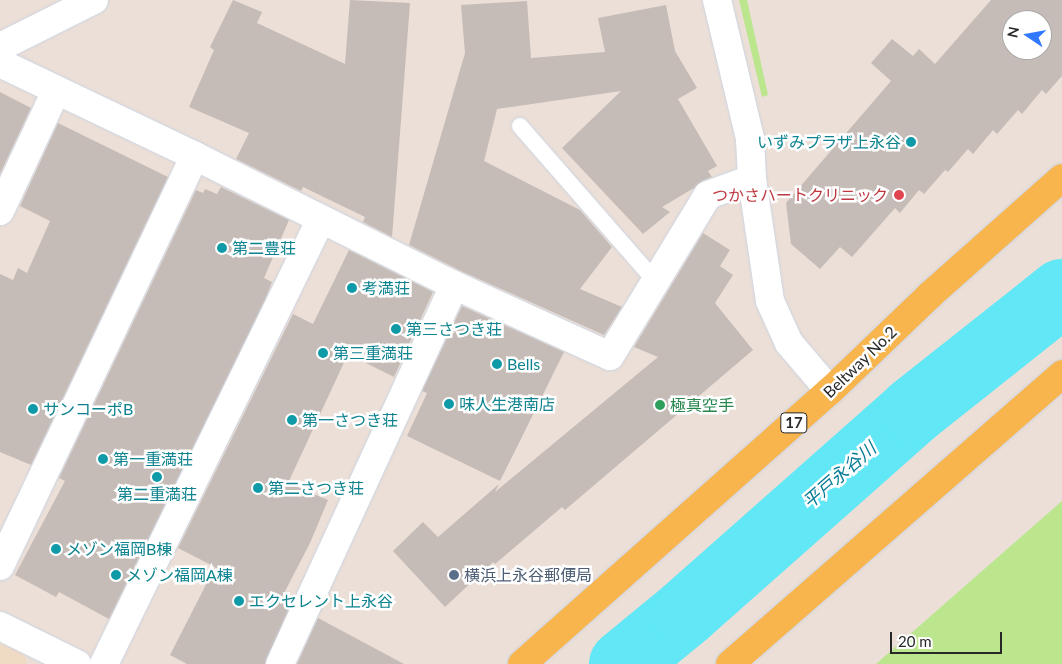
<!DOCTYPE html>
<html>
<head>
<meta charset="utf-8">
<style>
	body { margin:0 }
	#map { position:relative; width:1062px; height:664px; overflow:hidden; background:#ebdfd7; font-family:Lato,"Noto Sans JP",sans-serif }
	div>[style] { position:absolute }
	.education>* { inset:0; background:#efdac4 }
	.green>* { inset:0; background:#bbe68e }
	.river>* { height:68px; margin:-34px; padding:0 34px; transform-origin:34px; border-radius:34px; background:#61e7f6 }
	.building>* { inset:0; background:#c6bcb7 }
	.roads { filter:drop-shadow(0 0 1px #ccd4e2) drop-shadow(0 0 1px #ccd4e2) }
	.service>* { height:16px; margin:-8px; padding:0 8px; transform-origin:8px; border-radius:8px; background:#fff }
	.minor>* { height:28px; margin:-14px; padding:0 14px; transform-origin:14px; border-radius:14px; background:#fff }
	.primary>* { height:28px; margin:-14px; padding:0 14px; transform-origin:14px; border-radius:14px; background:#f9b54d }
	.dots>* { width:14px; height:14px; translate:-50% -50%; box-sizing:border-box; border:2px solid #fff; border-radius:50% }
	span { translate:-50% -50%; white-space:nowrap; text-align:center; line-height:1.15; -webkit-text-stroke:5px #fff; paint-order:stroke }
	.shield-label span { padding:1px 4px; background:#fff; border:1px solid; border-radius:4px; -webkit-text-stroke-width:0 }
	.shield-label { font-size:15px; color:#272727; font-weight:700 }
	.culture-label { font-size:16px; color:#0d838f }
	.right { translate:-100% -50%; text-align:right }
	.left { translate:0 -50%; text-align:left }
	.health-label { font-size:16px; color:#be3a42 }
	.street-label { font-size:16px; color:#272727 }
	.leisure-label { font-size:16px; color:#27864d }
	.service-label { font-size:16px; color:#4e5e75 }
	.water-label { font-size:18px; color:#057c96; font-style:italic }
	.north { position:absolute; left:1002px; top:10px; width:50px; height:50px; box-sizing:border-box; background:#fff; border:1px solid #a9a9a9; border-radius:50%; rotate:282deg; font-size:14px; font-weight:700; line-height:20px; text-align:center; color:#272727 }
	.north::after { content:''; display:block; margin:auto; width:18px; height:22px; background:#3079ff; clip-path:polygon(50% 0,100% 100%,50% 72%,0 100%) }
	.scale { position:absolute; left:890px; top:632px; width:112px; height:22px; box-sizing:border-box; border:2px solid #272727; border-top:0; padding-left:6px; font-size:15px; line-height:18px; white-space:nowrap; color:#272727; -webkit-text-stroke:4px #fff; paint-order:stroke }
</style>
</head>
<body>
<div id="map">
	<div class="education">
		<div style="clip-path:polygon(0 643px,25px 655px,27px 664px,0 664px)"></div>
	</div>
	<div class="green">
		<div style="clip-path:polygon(739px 0,747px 0,768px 95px,762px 97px)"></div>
		<div style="clip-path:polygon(1062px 501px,1062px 664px,876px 664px)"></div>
	</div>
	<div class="river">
		<div style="left:623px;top:664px;width:80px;rotate:-39.4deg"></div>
		<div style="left:685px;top:613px;width:305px;rotate:-41.5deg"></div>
		<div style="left:913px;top:411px;width:190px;rotate:-38.4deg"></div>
	</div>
	<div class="building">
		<div style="clip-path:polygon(233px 0,262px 12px,257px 23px,345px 64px,350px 0,410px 3px,392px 237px,363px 222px,365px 217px,303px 187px,301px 191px,236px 159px,249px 133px,189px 107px,214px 50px,210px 47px)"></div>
		<div style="clip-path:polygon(evenodd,991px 0,1062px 0,1062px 76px,1046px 94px,1042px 90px,1022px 114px,1018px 110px,997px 134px,993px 130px,973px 154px,968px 149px,948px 172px,945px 170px,924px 194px,919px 190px,900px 213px,895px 208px,852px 257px,840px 247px,820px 269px,791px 244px,786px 203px,891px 81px,871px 63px,892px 39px,913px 56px,919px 49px,935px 64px,991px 0,1012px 20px,1042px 20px,1042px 50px,1012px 50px,1012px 20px)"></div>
		<div style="clip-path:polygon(527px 1px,531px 58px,605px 52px,598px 18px,666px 5px,675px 51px,697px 88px,678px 99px,717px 166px,708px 171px,712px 177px,702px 181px,694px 188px,662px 207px,670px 212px,643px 234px,562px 148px,621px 91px,497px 109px,484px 161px,580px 210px,612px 247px,580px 289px,622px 307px,604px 335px,461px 271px,409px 245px,465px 53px,461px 5px)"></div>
		<div style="clip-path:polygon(0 92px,31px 108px,0 174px)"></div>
		<div style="clip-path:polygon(58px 123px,168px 177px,31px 465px,0 452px,0 274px,13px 280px,18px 268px,27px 273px,50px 221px,20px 206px)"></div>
		<div style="clip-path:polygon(221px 187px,289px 220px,264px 278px,272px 282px,265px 300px,109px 619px,59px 592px,56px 597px,15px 575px,65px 481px,59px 478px,196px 190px,203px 193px,205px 189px,217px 194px)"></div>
		<div style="clip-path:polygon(703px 233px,730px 250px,720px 266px,733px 275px,715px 303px,753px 350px,565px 510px,562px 507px,495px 564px,493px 562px,445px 607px,393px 551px,423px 522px,438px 537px,499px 484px,495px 492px,658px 357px,634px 347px)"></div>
		<div style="clip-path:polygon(349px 250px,433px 292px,394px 377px,348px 354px,288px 483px,328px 500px,310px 543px,281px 599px,291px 604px,265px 664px,187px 664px,170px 655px,215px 567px,178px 548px,293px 314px,313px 324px)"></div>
		<div style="clip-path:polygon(462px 306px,564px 352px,500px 481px,407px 436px,427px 393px,422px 391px)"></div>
		<div style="clip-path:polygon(318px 618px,404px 664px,297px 664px)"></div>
	</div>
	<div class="roads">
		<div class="service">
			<div style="left:520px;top:126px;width:206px;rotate:48.9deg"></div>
		</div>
		<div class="minor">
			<div style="left:717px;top:0;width:143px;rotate:76.6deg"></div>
			<div style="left:750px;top:139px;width:40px;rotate:87.1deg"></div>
			<div style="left:752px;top:179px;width:123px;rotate:81.6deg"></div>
			<div style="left:770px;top:301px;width:46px;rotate:65.7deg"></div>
			<div style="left:789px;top:343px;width:63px;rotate:49.5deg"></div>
			<div style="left:0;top:47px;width:105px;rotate:-26.6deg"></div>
			<div style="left:0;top:63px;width:216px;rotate:25.5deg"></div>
			<div style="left:195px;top:156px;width:289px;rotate:26.5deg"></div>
			<div style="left:454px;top:285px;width:171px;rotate:24.5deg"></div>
			<div style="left:610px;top:356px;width:188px;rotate:-58.7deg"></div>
			<div style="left:708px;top:195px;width:47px;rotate:-20deg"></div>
			<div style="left:0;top:211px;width:132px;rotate:-65deg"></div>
			<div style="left:0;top:566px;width:454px;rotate:-64.6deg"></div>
			<div style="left:0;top:626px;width:86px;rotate:26.3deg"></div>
			<div style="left:104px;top:664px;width:494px;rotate:-64deg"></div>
			<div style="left:280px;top:664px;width:417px;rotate:-65.3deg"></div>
		</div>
		<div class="primary">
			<div style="left:522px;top:664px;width:412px;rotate:-41.6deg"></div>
			<div style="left:830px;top:391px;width:139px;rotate:-43.8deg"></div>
			<div style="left:930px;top:295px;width:176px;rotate:-41.6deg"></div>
			<div style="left:730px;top:664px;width:441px;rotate:-41.1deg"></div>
		</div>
	</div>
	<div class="dots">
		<div style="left:911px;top:142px;background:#0f9aa8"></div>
		<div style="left:899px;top:195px;background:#e0444e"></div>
		<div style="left:222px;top:248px;background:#0f9aa8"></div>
		<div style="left:352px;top:288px;background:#0f9aa8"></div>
		<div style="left:396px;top:329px;background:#0f9aa8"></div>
		<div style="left:323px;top:353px;background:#0f9aa8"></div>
		<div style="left:497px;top:364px;background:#0f9aa8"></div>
		<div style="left:449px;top:404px;background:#0f9aa8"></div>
		<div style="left:660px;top:405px;background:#2e9e5b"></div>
		<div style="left:33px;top:409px;background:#0f9aa8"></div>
		<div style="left:292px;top:420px;background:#0f9aa8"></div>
		<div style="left:103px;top:459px;background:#0f9aa8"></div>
		<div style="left:157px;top:477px;background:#0f9aa8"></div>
		<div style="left:258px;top:488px;background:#0f9aa8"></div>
		<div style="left:56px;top:549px;background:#0f9aa8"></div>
		<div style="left:116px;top:575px;background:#0f9aa8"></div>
		<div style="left:454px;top:575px;background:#5c6f8a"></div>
		<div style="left:239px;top:601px;background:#0f9aa8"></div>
	</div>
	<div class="shield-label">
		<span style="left:794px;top:423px">17</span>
	</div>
	<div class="culture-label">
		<span class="right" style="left:901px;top:142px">いずみプラザ上永谷</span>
		<span class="left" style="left:232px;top:248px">第二豊荘</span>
		<span class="left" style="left:362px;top:288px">考満荘</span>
		<span class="left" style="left:406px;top:329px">第三さつき荘</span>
		<span class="left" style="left:333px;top:353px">第三重満荘</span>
		<span class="left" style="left:507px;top:364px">Bells</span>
		<span class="left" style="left:459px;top:404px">味人生港南店</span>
		<span class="left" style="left:43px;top:409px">サンコーポB</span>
		<span class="left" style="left:302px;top:420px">第一さつき荘</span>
		<span class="left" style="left:113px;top:459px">第一重満荘</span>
		<span class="left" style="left:268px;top:488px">第二さつき荘</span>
		<span style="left:157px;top:494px">第二重満荘</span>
		<span class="left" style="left:66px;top:549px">メゾン福岡B棟</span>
		<span class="left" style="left:126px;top:575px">メゾン福岡A棟</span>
		<span class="left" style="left:249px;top:601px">エクセレント上永谷</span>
	</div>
	<div class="health-label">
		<span class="right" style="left:888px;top:195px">つかさハートクリニック</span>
	</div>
	<div class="street-label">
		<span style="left:860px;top:362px;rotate:-44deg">Beltway No.2</span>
	</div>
	<div class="leisure-label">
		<span class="left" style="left:670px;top:405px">極真空手</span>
	</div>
	<div class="service-label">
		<span class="left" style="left:464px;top:575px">横浜上永谷郵便局</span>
	</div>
	<div class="water-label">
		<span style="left:839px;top:475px;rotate:-41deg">平戸永谷川</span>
	</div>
	<div class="north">N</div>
	<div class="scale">20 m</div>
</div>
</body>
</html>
